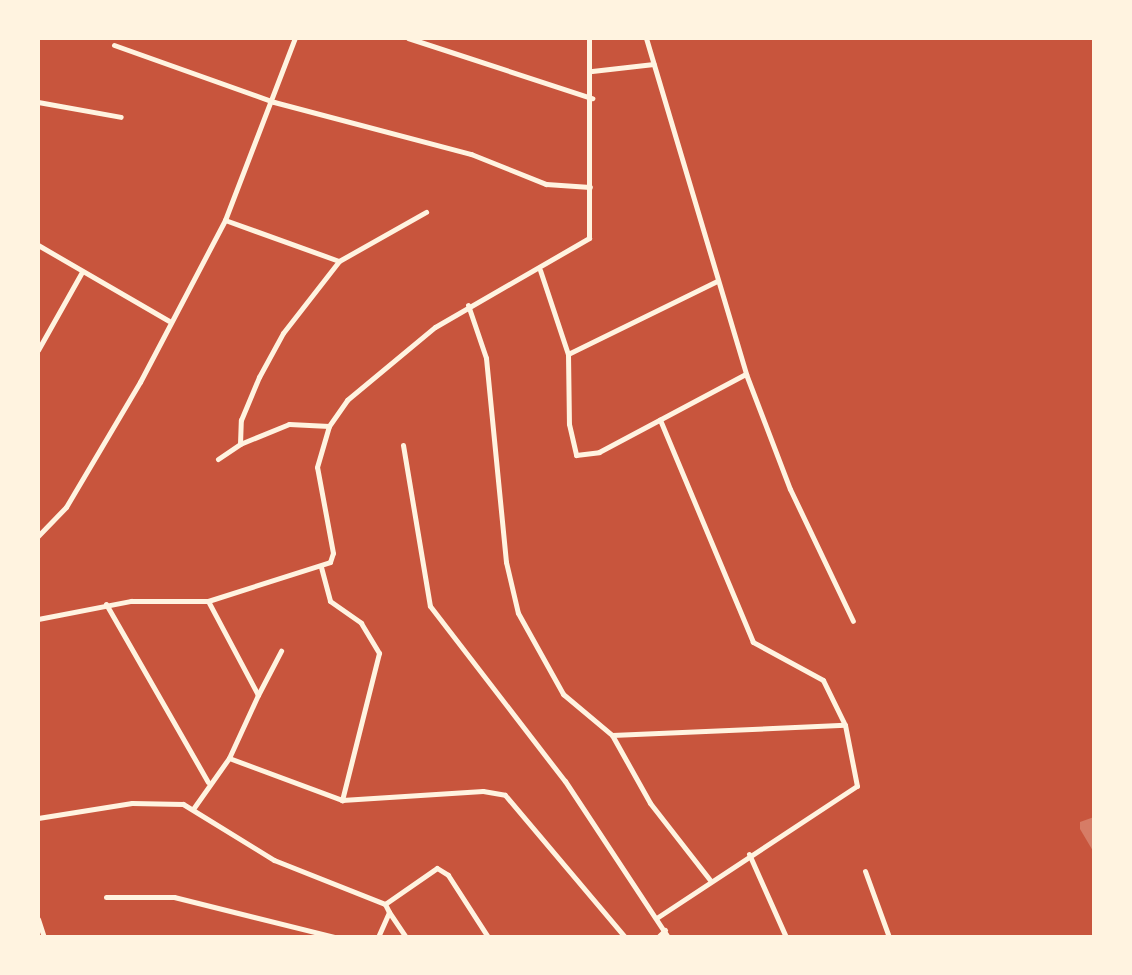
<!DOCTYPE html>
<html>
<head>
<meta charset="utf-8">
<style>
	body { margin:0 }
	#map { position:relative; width:1132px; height:975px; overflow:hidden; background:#c8553d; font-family:Helvetica,sans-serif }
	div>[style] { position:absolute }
	.building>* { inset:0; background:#d67c66 }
	.minor>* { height:5px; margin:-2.5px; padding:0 2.5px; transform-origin:2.5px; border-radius:2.5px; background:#fff3e0 }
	span { translate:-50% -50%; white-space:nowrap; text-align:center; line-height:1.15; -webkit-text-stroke:6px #fff3e0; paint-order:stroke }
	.frame { position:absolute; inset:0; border:40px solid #fff3e0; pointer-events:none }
</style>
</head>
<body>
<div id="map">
	<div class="building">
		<div style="clip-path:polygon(1094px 817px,1094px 851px,1093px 851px,1080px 829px,1080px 822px)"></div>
	</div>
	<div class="minor">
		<div style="left:408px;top:38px;width:194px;rotate:18.1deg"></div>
		<div style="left:646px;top:38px;width:351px;rotate:73.4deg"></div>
		<div style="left:746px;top:374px;width:123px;rotate:69.1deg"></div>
		<div style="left:790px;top:489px;width:146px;rotate:64.5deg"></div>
		<div style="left:114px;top:45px;width:170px;rotate:19.6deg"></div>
		<div style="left:274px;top:102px;width:204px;rotate:14.8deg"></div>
		<div style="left:471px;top:154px;width:81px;rotate:21.8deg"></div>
		<div style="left:546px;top:184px;width:44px;rotate:3.9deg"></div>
		<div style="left:592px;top:71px;width:62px;rotate:-6.4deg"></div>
		<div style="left:38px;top:102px;width:84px;rotate:10.2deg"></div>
		<div style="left:225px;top:220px;width:121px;rotate:19.8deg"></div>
		<div style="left:38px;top:245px;width:151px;rotate:30.1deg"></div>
		<div style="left:540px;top:270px;width:89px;rotate:71.6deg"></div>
		<div style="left:568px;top:354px;width:70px;rotate:89.2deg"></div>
		<div style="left:569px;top:424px;width:32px;rotate:77deg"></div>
		<div style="left:576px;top:455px;width:23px;rotate:-7deg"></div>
		<div style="left:599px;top:452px;width:166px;rotate:-28deg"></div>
		<div style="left:468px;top:305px;width:56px;rotate:71.2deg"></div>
		<div style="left:486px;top:358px;width:205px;rotate:84.4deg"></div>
		<div style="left:506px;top:562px;width:52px;rotate:76.8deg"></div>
		<div style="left:518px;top:613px;width:93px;rotate:60.9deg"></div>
		<div style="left:563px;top:694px;width:64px;rotate:39.9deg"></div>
		<div style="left:612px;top:735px;width:78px;rotate:60.8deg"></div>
		<div style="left:650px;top:803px;width:98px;rotate:52.1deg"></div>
		<div style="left:38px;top:350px;width:90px;rotate:-60.6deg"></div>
		<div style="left:568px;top:354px;width:166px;rotate:-26.1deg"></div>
		<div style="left:240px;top:444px;width:53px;rotate:-22.2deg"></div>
		<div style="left:289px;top:424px;width:40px;rotate:2.9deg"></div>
		<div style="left:403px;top:445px;width:163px;rotate:80.5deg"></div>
		<div style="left:430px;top:606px;width:221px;rotate:52.4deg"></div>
		<div style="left:565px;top:781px;width:187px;rotate:56.6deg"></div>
		<div style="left:218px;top:459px;width:27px;rotate:-34deg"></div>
		<div style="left:240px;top:444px;width:24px;rotate:-88deg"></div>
		<div style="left:241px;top:420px;width:47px;rotate:-67.3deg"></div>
		<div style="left:259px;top:377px;width:50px;rotate:-61.4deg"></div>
		<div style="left:283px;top:333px;width:91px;rotate:-52.1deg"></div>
		<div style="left:339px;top:261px;width:100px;rotate:-29.4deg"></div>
		<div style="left:38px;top:536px;width:40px;rotate:-46deg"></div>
		<div style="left:66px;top:507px;width:145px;rotate:-59.4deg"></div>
		<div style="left:140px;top:382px;width:183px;rotate:-62.3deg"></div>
		<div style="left:225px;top:220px;width:195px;rotate:-69deg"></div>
		<div style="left:321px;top:567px;width:35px;rotate:75deg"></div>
		<div style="left:330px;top:601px;width:38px;rotate:35deg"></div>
		<div style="left:361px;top:623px;width:35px;rotate:59deg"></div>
		<div style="left:379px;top:653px;width:152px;rotate:104.1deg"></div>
		<div style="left:106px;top:604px;width:205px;rotate:60.2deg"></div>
		<div style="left:38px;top:619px;width:95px;rotate:-11deg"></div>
		<div style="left:131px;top:601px;width:77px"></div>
		<div style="left:208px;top:601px;width:128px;rotate:-17.7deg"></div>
		<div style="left:330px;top:562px;width:9px;rotate:-72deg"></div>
		<div style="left:333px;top:553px;width:87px;rotate:-100.5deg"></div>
		<div style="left:317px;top:467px;width:43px;rotate:-73.7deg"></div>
		<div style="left:329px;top:426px;width:32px;rotate:-55deg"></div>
		<div style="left:347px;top:400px;width:114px;rotate:-39.7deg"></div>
		<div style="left:435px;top:327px;width:178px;rotate:-30deg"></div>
		<div style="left:589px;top:238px;width:200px;rotate:-90deg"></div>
		<div style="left:258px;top:695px;width:50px;rotate:-62.4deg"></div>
		<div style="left:612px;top:735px;width:233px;rotate:-2.5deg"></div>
		<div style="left:229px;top:758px;width:121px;rotate:20.4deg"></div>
		<div style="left:342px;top:800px;width:141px;rotate:-3.7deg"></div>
		<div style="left:483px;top:791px;width:22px;rotate:10deg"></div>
		<div style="left:505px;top:795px;width:186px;rotate:49.8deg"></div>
		<div style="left:193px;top:809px;width:62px;rotate:-54.8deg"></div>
		<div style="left:229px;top:758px;width:69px;rotate:-65.3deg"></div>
		<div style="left:258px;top:695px;width:106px;rotate:-118deg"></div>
		<div style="left:38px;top:818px;width:95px;rotate:-9.1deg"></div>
		<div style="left:132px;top:803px;width:51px;rotate:1.1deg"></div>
		<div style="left:183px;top:804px;width:107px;rotate:31.6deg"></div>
		<div style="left:274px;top:860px;width:119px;rotate:21.6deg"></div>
		<div style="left:749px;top:854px;width:91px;rotate:66deg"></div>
		<div style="left:865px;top:871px;width:70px;rotate:70deg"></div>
		<div style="left:106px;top:897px;width:68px"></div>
		<div style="left:174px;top:897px;width:165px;rotate:14deg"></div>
		<div style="left:389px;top:912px;width:30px;rotate:56deg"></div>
		<div style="left:658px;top:917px;width:238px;rotate:-33.4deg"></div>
		<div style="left:857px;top:786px;width:62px;rotate:-101.1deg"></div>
		<div style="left:845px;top:725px;width:50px;rotate:-116.1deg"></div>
		<div style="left:823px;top:680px;width:80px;rotate:-151.5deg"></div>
		<div style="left:753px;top:642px;width:241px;rotate:-112.7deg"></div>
		<div style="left:38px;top:919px;width:19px;rotate:72deg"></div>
		<div style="left:378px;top:937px;width:27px;rotate:-66deg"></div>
		<div style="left:389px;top:912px;width:9px;rotate:-117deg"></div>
		<div style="left:385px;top:904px;width:63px;rotate:-34.7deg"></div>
		<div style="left:437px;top:868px;width:13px;rotate:32deg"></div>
		<div style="left:448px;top:875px;width:74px;rotate:57.2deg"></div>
		<div style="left:658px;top:937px;width:10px;rotate:-45deg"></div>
	</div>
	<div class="frame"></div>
</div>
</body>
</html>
